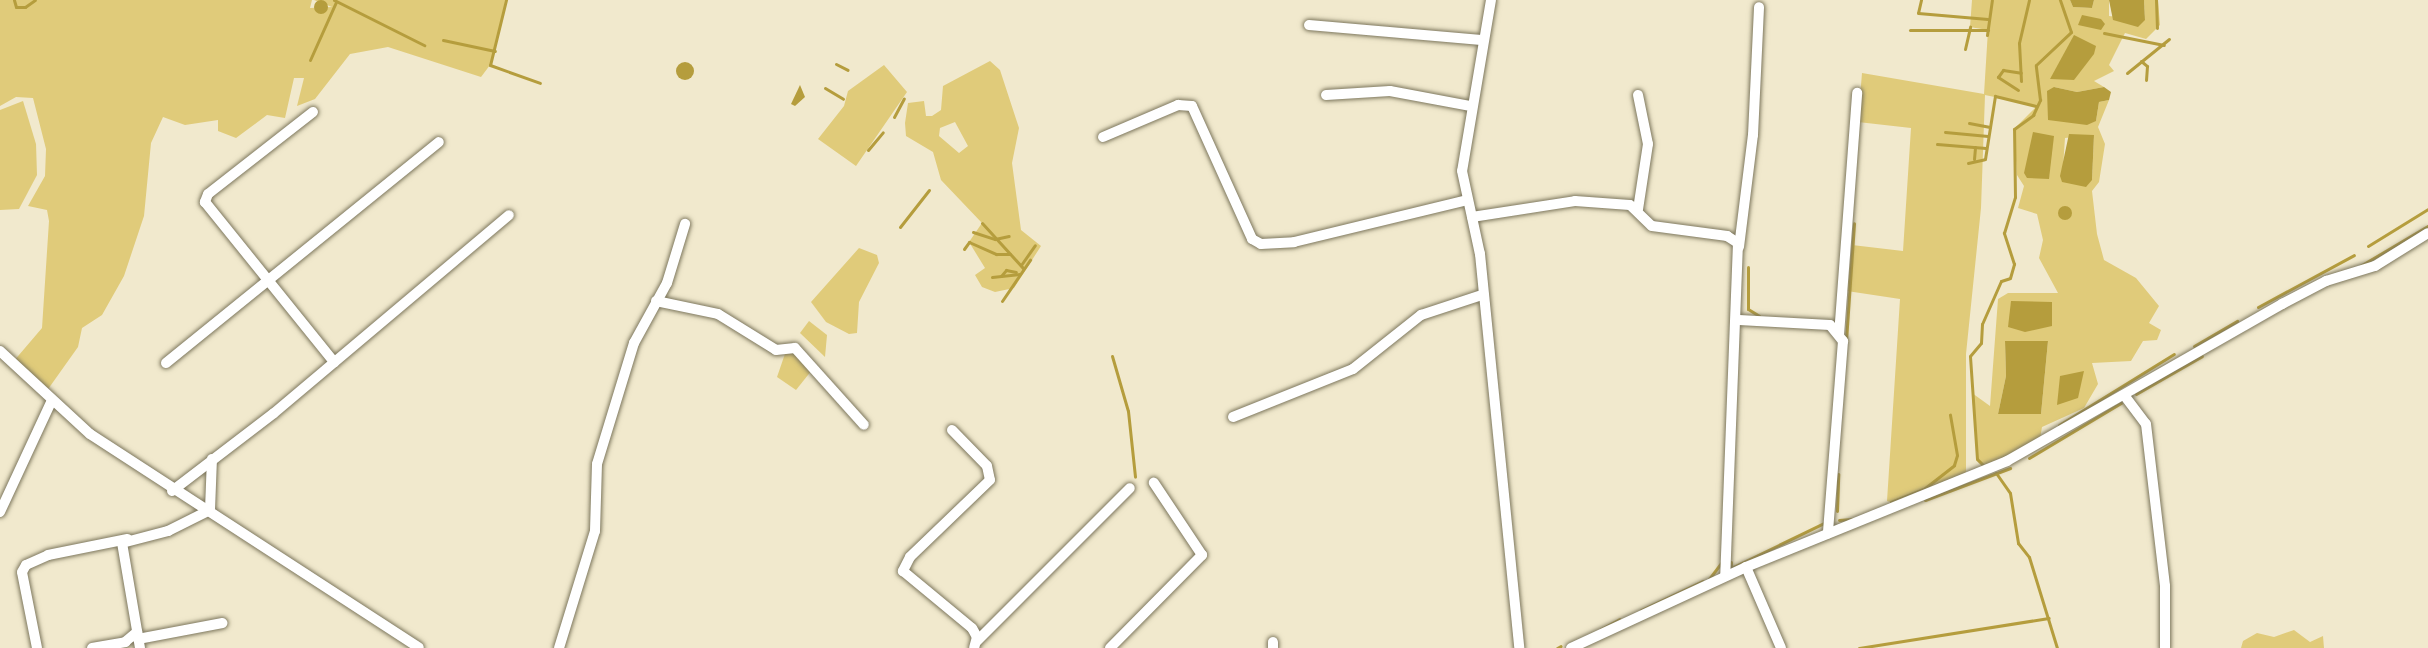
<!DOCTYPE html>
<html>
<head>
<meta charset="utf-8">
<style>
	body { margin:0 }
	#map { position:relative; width:2428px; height:648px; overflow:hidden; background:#f1e9cd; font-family:Barlow,sans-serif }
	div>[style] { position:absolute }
	.green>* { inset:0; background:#e0cb7a }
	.water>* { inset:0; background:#b59d3d }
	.round { border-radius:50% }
	.stream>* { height:3px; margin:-1.5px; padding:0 1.5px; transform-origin:1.5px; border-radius:1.5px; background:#b59d3d }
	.roads { filter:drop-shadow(0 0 2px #7d775d) drop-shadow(0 0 2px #7d775d) }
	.minor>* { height:10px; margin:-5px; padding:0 5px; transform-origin:5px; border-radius:5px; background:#fff }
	span { translate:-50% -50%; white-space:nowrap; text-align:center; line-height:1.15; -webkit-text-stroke:6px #fef7da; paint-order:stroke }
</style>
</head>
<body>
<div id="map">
	<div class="green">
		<div style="clip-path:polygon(0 0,312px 0,310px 8px,332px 7px,314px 0,506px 0,490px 65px,481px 77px,388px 47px,350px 54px,315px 99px,297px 106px,304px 78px,294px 78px,285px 118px,267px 115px,236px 138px,218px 131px,218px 120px,185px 125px,163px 117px,151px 143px,144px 216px,124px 276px,102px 315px,82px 328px,78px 347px,46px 392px,13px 362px,42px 328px,49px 221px,47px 210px,28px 206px,45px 176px,46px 149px,33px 98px,16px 97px,0 106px)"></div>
		<div style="clip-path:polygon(evenodd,1972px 0,2070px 0,2073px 7px,2092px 8px,2094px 0,2109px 0,2109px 16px,2145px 20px,2144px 0,2158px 0,2160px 25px,2146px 39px,2125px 33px,2109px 65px,2114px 71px,2094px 81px,2104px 87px,2077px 92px,2054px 87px,2096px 121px,2099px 102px,2109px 100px,2098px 127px,2105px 144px,2099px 182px,2092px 191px,2097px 234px,2104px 260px,2136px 278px,2159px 306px,2149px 323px,2161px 330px,2157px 340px,2143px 341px,2131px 361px,2092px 363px,2098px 384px,2084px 408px,2042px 427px,2040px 439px,2003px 458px,1983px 465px,1977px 459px,1972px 393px,1990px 406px,1998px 299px,2008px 293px,2058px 293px,2039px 258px,2043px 240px,2037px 214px,2018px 208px,2024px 186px,2017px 175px,2014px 129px,2037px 106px,1985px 95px,1981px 208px,1966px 354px,1966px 473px,1893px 503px,1887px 501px,1900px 299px,1847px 291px,1852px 245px,1903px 251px,1911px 128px,1858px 122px,1862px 73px,1984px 94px,1988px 30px,1970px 27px,1972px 0,2094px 135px,2092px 180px,2062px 182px,2065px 138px,2094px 135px,1972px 0,2005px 341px,2048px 341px,2041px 414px,1998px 414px,2006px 376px,2005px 341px)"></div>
		<div style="clip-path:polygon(evenodd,990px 61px,1000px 70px,1019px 128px,1012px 163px,1021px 230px,1041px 246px,1014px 288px,995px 292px,982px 287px,975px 275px,985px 268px,969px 242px,982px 223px,941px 180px,933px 152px,906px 136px,905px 123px,908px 103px,924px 101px,926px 116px,932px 116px,941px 110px,943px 86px,990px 61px,955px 122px,968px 146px,959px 153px,939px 136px,940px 128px,955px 122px)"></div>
		<div style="clip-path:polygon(884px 65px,907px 92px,856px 166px,818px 139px,844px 106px,848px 91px)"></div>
		<div style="clip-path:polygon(23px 101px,36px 144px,37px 175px,19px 209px,0 210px,0 110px)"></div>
		<div style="clip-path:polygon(859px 248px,877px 255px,879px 263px,859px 302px,857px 333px,849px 334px,826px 322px,811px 302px)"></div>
		<div style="clip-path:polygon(809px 321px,827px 335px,825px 357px,800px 333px)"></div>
		<div style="clip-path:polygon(787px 348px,812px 370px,796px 390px,777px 377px)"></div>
		<div style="clip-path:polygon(2294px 630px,2310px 642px,2323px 636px,2324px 648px,2241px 648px,2243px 641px,2257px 633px,2274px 637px)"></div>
	</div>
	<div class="water">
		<div class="round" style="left:314px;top:0;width:14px;height:14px"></div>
		<div style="clip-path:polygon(2070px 0,2094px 0,2092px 8px,2073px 7px)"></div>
		<div style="clip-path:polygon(2109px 0,2144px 0,2145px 20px,2138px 27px,2113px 20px)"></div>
		<div style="clip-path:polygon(2082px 15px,2101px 19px,2105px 24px,2101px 30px,2078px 25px)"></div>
		<div style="clip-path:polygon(2074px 35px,2096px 46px,2094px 54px,2074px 80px,2050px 79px)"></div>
		<div class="round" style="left:676px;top:62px;width:18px;height:18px"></div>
		<div style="clip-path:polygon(800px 85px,805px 97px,795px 106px,791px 104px)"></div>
		<div style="clip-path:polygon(2054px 87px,2077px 92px,2104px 87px,2111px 92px,2109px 100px,2099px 102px,2096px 121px,2087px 125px,2048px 120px,2047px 91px)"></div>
		<div style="clip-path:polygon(2033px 132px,2054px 136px,2049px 179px,2027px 178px,2024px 173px)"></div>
		<div style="clip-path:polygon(2069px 134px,2094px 135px,2092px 180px,2086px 187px,2062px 182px,2060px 176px)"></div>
		<div class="round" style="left:2058px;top:206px;width:14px;height:14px"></div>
		<div style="clip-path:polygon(2011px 301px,2052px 302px,2052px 326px,2025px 332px,2008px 327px)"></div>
		<div style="clip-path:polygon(2005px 341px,2048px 341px,2041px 414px,1998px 414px,2006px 376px)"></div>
		<div style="clip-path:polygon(2084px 371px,2078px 398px,2057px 405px,2060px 376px)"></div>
	</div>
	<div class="stream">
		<div style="left:14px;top:0;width:7px;rotate:74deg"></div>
		<div style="left:16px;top:7px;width:9px"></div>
		<div style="left:25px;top:7px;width:12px;rotate:-35deg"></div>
		<div style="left:334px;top:0;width:101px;rotate:26.6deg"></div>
		<div style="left:506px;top:0;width:67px;rotate:103.8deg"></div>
		<div style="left:490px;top:65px;width:53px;rotate:19.8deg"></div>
		<div style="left:1921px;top:0;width:13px;rotate:103deg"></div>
		<div style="left:1918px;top:13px;width:70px;rotate:4.9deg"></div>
		<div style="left:2156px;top:0;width:28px;rotate:88deg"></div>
		<div style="left:1910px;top:30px;width:78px"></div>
		<div style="left:2104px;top:33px;width:61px;rotate:11.3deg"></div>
		<div style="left:1987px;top:35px;width:35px;rotate:-82deg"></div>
		<div style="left:443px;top:40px;width:53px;rotate:11.9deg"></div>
		<div style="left:1965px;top:49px;width:23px;rotate:-77deg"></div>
		<div style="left:310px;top:60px;width:64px;rotate:-65.9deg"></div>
		<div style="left:2141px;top:61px;width:8px;rotate:40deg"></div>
		<div style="left:2147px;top:66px;width:14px;rotate:94deg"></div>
		<div style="left:836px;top:64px;width:13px;rotate:27deg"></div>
		<div style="left:2127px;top:73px;width:54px;rotate:-39deg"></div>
		<div style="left:2021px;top:81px;width:38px;rotate:-93deg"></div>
		<div style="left:2019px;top:43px;width:44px;rotate:-76.9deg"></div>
		<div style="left:825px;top:88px;width:21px;rotate:31deg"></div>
		<div style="left:2018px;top:90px;width:24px;rotate:-147deg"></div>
		<div style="left:1998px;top:77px;width:9px;rotate:-54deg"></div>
		<div style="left:2003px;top:70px;width:18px;rotate:9deg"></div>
		<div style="left:894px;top:117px;width:21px;rotate:-62deg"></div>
		<div style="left:1969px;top:123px;width:20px;rotate:11deg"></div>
		<div style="left:1945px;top:132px;width:43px;rotate:5.3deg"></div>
		<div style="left:1937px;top:144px;width:49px;rotate:4.7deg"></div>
		<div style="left:868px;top:150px;width:23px;rotate:-50deg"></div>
		<div style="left:1974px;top:159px;width:12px;rotate:-85deg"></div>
		<div style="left:1968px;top:163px;width:17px;rotate:-13deg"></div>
		<div style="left:1985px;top:159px;width:64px;rotate:-81deg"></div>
		<div style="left:1995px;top:96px;width:42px;rotate:13.7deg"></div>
		<div style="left:982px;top:223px;width:61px;rotate:47.7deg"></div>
		<div style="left:900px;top:227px;width:47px;rotate:-51.9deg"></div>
		<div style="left:973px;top:232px;width:23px;rotate:18deg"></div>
		<div style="left:995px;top:239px;width:14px;rotate:-12deg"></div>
		<div style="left:2368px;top:246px;width:70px;rotate:-31.7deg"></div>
		<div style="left:964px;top:249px;width:9px;rotate:-54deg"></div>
		<div style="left:969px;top:242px;width:30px;rotate:24deg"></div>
		<div style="left:996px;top:254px;width:14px"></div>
		<div style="left:1021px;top:265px;width:24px;rotate:-55deg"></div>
		<div style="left:2360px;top:266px;width:79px;rotate:-30.5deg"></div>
		<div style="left:1748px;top:267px;width:42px;rotate:90deg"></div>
		<div style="left:1748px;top:309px;width:13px;rotate:32deg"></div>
		<div style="left:1001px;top:276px;width:8px;rotate:-50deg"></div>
		<div style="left:1006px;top:270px;width:10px;rotate:11deg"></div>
		<div style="left:992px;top:277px;width:28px;rotate:-6deg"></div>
		<div style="left:1002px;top:301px;width:50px;rotate:-55.7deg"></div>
		<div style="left:2258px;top:307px;width:109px;rotate:-28.4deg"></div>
		<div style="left:1846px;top:341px;width:118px;rotate:-86.1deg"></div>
		<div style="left:2194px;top:346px;width:50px;rotate:-30.2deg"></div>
		<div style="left:1112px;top:356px;width:57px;rotate:73.8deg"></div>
		<div style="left:1128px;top:411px;width:66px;rotate:83.9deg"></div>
		<div style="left:2136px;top:394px;width:76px;rotate:-29.9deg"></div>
		<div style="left:2059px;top:425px;width:135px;rotate:-31.7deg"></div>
		<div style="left:2029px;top:458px;width:107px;rotate:-30.9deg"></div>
		<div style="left:1983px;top:465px;width:8px;rotate:-135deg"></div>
		<div style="left:1977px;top:459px;width:103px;rotate:-93.9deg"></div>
		<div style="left:1970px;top:356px;width:17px;rotate:-50deg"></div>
		<div style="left:1981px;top:343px;width:19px;rotate:-87deg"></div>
		<div style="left:1982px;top:324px;width:47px;rotate:-66.2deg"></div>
		<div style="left:2001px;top:281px;width:9px;rotate:-18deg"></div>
		<div style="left:2010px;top:278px;width:15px;rotate:-74deg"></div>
		<div style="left:2014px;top:264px;width:33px;rotate:-108deg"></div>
		<div style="left:2004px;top:233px;width:38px;rotate:-73deg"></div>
		<div style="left:2015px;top:197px;width:68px;rotate:-90.8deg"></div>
		<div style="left:2014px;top:129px;width:24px;rotate:-36deg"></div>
		<div style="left:2033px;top:115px;width:17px;rotate:-65deg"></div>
		<div style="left:2040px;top:100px;width:35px;rotate:-97deg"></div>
		<div style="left:2036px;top:65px;width:48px;rotate:-43.3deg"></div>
		<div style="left:2071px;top:32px;width:34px;rotate:-109deg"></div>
		<div style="left:1996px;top:473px;width:24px;rotate:55deg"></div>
		<div style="left:2010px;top:493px;width:51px;rotate:80.9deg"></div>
		<div style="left:2018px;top:543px;width:18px;rotate:52deg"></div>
		<div style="left:2029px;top:557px;width:95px;rotate:72.9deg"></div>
		<div style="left:1925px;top:500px;width:91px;rotate:-20.6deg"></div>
		<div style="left:1891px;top:502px;width:37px;rotate:-22deg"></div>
		<div style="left:1925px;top:488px;width:37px;rotate:-38deg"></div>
		<div style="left:1954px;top:465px;width:10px;rotate:-73deg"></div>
		<div style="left:1957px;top:455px;width:41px;rotate:-99.9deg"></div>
		<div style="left:1837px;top:511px;width:37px;rotate:-88deg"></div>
		<div style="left:1839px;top:520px;width:13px;rotate:-4deg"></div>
		<div style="left:1731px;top:562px;width:6px;rotate:90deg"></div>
		<div style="left:1731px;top:568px;width:103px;rotate:-25.8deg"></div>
		<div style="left:1709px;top:579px;width:20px;rotate:-53deg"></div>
		<div style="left:1641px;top:610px;width:68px;rotate:-25.1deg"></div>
		<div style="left:1601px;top:629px;width:21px;rotate:-28deg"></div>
		<div style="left:1557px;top:648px;width:4px;rotate:-27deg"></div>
		<div style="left:1859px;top:648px;width:192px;rotate:-9deg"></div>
	</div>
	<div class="roads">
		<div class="minor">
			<div style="left:1491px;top:0;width:173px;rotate:99.6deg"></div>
			<div style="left:1462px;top:171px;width:85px;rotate:77.8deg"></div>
			<div style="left:1480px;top:254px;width:396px;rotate:84.3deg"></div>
			<div style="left:1309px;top:25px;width:173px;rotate:5deg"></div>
			<div style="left:1326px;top:95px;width:64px;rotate:-3.6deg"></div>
			<div style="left:1390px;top:91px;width:81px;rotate:10.6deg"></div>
			<div style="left:1638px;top:95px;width:50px;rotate:78.5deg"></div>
			<div style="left:1648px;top:144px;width:66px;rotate:98.7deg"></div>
			<div style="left:313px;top:112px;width:133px;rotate:142deg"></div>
			<div style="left:208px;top:194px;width:9px;rotate:111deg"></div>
			<div style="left:205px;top:202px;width:206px;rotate:51.1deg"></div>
			<div style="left:1103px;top:137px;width:82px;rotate:-23.1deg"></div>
			<div style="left:1178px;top:105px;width:14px;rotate:4deg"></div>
			<div style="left:1192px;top:106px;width:146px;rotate:65.7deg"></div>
			<div style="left:1252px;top:239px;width:10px;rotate:29deg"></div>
			<div style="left:1261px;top:244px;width:33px;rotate:-3deg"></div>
			<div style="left:1294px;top:242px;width:178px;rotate:-13.6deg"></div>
			<div style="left:1472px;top:217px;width:104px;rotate:-8.8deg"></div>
			<div style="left:1575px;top:201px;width:55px;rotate:4.2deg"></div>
			<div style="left:1630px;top:205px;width:30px;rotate:44deg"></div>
			<div style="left:1652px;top:226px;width:76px;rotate:7.6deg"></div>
			<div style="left:1727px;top:236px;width:13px;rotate:32deg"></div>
			<div style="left:1738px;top:243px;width:333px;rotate:92.2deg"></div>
			<div style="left:1739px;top:247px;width:113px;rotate:-82.9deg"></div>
			<div style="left:1753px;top:135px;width:128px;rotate:-87.3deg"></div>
			<div style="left:656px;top:301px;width:63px;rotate:11.8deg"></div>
			<div style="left:718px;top:314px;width:68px;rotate:31.8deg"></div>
			<div style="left:776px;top:350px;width:19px;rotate:-6deg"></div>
			<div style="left:795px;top:348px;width:103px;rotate:48.1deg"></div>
			<div style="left:1739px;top:320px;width:91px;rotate:3.1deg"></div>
			<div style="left:1830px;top:325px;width:21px;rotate:51deg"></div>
			<div style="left:1843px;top:341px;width:193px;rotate:94.5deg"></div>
			<div style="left:1839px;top:335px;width:243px;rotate:-85.7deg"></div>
			<div style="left:0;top:351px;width:122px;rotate:42.7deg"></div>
			<div style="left:90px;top:434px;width:392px;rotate:33deg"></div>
			<div style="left:166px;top:363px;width:351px;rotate:-39deg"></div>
			<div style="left:2124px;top:395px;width:36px;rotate:53deg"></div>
			<div style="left:2146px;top:424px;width:163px;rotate:83.3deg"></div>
			<div style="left:2165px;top:586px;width:62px;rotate:90deg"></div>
			<div style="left:1233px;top:417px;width:129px;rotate:-21.8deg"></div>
			<div style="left:1353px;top:369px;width:87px;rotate:-38.5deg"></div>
			<div style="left:1421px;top:315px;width:64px;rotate:-18.2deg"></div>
			<div style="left:952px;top:430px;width:50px;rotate:45.8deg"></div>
			<div style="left:987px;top:466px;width:14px;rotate:78deg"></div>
			<div style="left:990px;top:480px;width:111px;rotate:136.1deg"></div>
			<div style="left:910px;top:557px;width:16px;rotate:117deg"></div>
			<div style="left:903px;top:571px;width:89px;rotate:39.6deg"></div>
			<div style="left:972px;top:628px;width:10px;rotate:61deg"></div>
			<div style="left:977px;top:637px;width:11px;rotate:105deg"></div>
			<div style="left:172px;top:491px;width:128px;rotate:-37.4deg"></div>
			<div style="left:274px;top:413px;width:307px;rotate:-40.1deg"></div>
			<div style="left:0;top:512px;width:121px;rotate:-65.1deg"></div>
			<div style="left:1746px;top:567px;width:88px;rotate:66.6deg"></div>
			<div style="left:138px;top:639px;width:86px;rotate:-10.7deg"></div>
			<div style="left:977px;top:641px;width:216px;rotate:-45deg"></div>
			<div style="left:37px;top:648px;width:77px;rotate:-101.2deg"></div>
			<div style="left:22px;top:572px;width:8px;rotate:-60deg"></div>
			<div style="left:26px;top:565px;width:24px;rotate:-24deg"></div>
			<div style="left:48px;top:555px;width:81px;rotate:-11.4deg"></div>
			<div style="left:92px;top:648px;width:34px;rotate:-10deg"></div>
			<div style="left:125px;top:642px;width:16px;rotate:-40deg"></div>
			<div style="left:140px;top:648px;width:107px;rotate:-99.7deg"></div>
			<div style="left:122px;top:543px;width:48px;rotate:-14.6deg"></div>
			<div style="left:168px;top:531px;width:47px;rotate:-26.6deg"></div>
			<div style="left:210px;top:510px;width:51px;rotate:-87.8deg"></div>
			<div style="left:559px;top:648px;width:122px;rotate:-72.9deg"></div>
			<div style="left:595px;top:531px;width:67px;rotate:-88.3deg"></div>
			<div style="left:597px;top:464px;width:127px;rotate:-73deg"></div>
			<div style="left:634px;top:343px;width:68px;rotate:-61.2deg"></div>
			<div style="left:667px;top:283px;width:62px;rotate:-73deg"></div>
			<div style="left:1110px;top:648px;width:131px;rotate:-45.3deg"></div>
			<div style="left:1202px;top:555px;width:87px;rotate:-123.7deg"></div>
			<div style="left:1273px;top:648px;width:6px;rotate:-90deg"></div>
			<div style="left:1571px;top:648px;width:193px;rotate:-24.8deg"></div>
			<div style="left:1746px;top:567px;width:282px;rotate:-22.1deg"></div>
			<div style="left:2007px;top:461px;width:317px;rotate:-29.7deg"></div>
			<div style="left:2282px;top:304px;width:50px;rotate:-27.6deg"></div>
			<div style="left:2326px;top:281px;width:51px;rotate:-17deg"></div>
			<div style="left:2375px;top:266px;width:62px;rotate:-31.9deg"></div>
		</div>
	</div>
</div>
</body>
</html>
